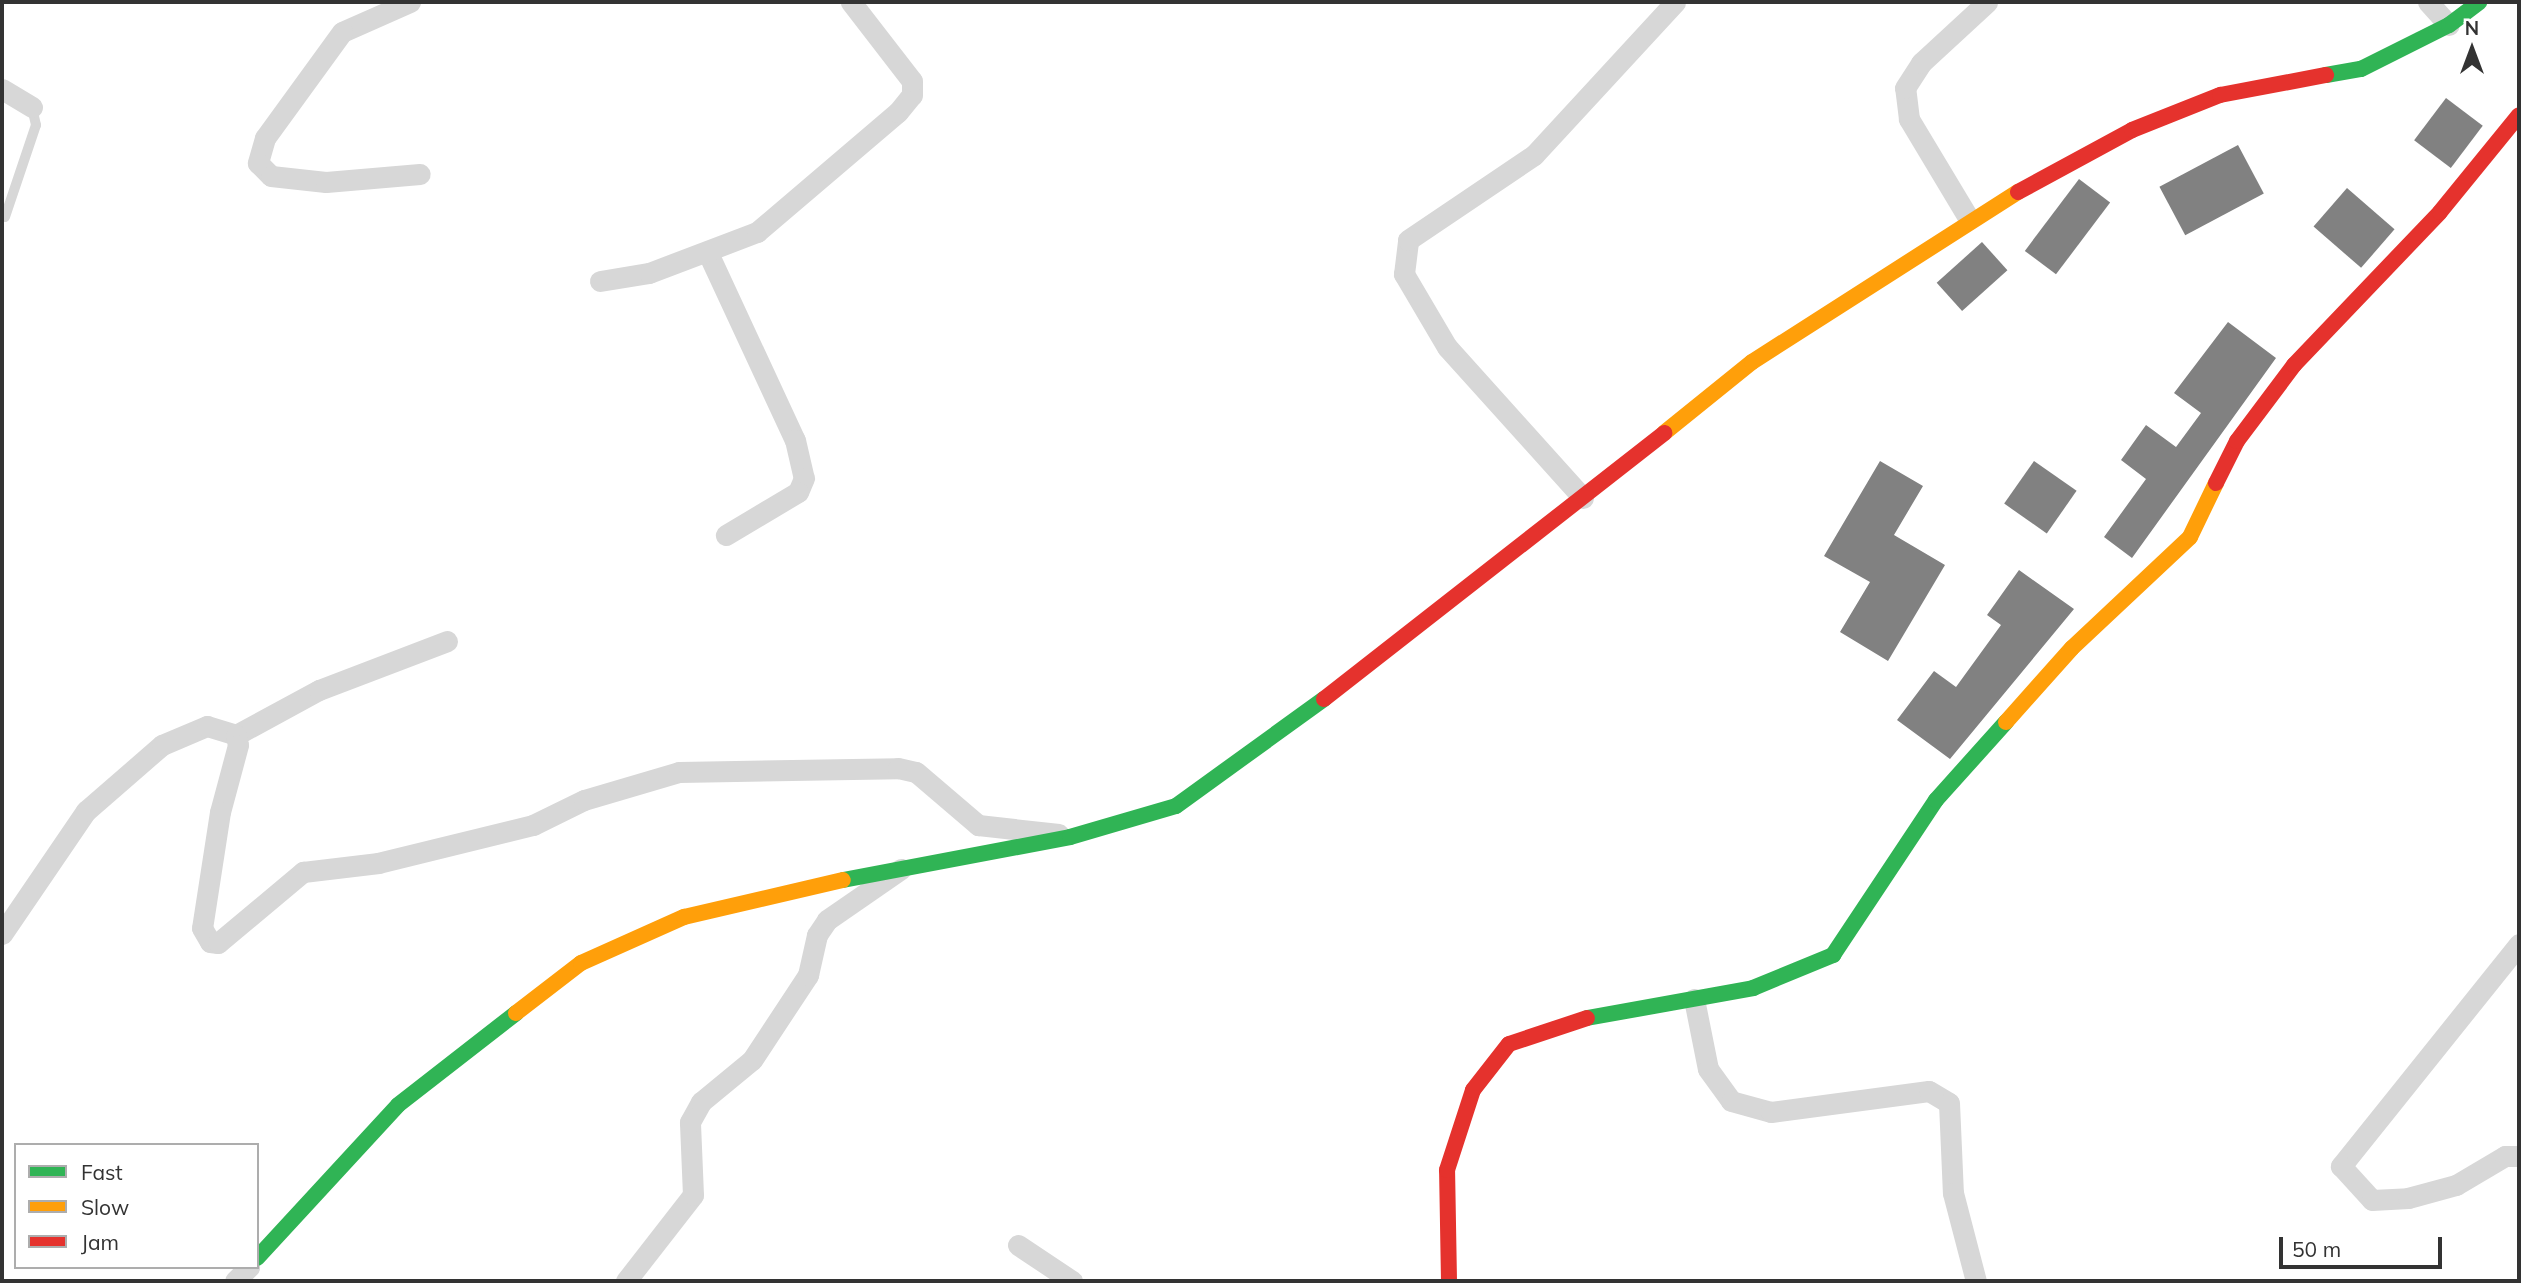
<!DOCTYPE html>
<html>
<head>
<meta charset="utf-8">
<style>
	body { margin:0 }
	#map { position:relative; width:2521px; height:1283px; overflow:hidden; background:#fff; font-family:Mulish,sans-serif }
	div>[style] { position:absolute }
	.building>* { inset:0; background:#818181; transform-origin:0 0 }
	.lane>* { height:10px; margin:-5px; padding:0 5px; transform-origin:5px; border-radius:5px; background:#d7d7d7 }
	.street>* { height:21px; margin:-10.5px; padding:0 10.5px; transform-origin:10.5px; border-radius:10.5px; background:#d7d7d7 }
	.fast>* { height:16px; margin:-8px; padding:0 8px; transform-origin:8px; border-radius:8px; background:#30b455 }
	.slow>* { height:16px; margin:-8px; padding:0 8px; transform-origin:8px; border-radius:8px; background:#ff9f0a }
	.jam>* { height:16px; margin:-8px; padding:0 8px; transform-origin:8px; border-radius:8px; background:#e5322d }
	span { translate:-50% -50%; white-space:nowrap; text-align:center; line-height:1.15; -webkit-text-stroke:7px #fff; paint-order:stroke }
	.frame { position:absolute; inset:0; border:4px solid #333; pointer-events:none }
	.legend { position:absolute; left:14px; top:1143px; width:245px; height:126px; box-sizing:border-box; background:#fff; border:2px solid #adadad; margin:0; padding:9px 12px; list-style:none; font-size:21px; color:#333 }
	.legend li { display:flex; align-items:center; gap:14px; height:35px }
	.legend b { width:35px; border:2px solid #adadad }
	.north { position:absolute; left:2437px; top:14px; width:70px; height:70px; -webkit-text-stroke:5px #fff; paint-order:stroke; rotate:0deg; font-size:19px; font-weight:700; line-height:28px; text-align:center; color:#333 }
	.north::after { content:''; display:block; margin:auto; width:24px; height:32px; background:#333; clip-path:polygon(50% 0,100% 100%,50% 72%,0 100%) }
	.scale { position:absolute; left:2279px; top:1237px; width:163px; height:32px; box-sizing:border-box; border:4px solid #333; border-top:0; padding-left:9px; font-size:21px; line-height:24px; white-space:nowrap; color:#333; -webkit-text-stroke:5px #fff; paint-order:stroke }
</style>
</head>
<body>
<div id="map">
	<div class="building">
		<div style="left:2446px;top:98px;width:46px;height:53px;rotate:37deg"></div>
		<div style="left:2238px;top:145px;width:55px;height:89px;rotate:62deg"></div>
		<div style="left:2079px;top:179px;width:39px;height:90px;rotate:37deg"></div>
		<div style="left:2347px;top:188px;width:63px;height:51px;rotate:41deg"></div>
		<div style="left:1982px;top:242px;width:38px;height:61px;rotate:48deg"></div>
		<div style="clip-path:polygon(2228px 322px,2276px 358px,2132px 558px,2104px 537px,2146px 479px,2121px 460px,2146px 425px,2176px 447px,2201px 413px,2174px 393px)"></div>
		<div style="clip-path:polygon(1880px 461px,1923px 486px,1894px 535px,1945px 565px,1888px 661px,1840px 632px,1870px 582px,1824px 556px)"></div>
		<div style="left:2034px;top:461px;width:52px;height:52px;rotate:35deg"></div>
		<div style="clip-path:polygon(2019px 570px,2074px 609px,1950px 759px,1897px 720px,1934px 671px,1956px 687px,2001px 625px,1987px 615px)"></div>
	</div>
	<div class="lane">
		<div style="left:5px;top:217px;width:97px;rotate:-71.4deg"></div>
		<div style="left:36px;top:125px;width:18px;rotate:-103deg"></div>
	</div>
	<div class="street">
		<div style="left:410px;top:2px;width:74px;rotate:156.2deg"></div>
		<div style="left:342px;top:32px;width:131px;rotate:126deg"></div>
		<div style="left:265px;top:138px;width:26px;rotate:106deg"></div>
		<div style="left:258px;top:163px;width:18px;rotate:45deg"></div>
		<div style="left:271px;top:176px;width:55px;rotate:6.2deg"></div>
		<div style="left:326px;top:182px;width:94px;rotate:-4.9deg"></div>
		<div style="left:2428px;top:2px;width:31px;rotate:48deg"></div>
		<div style="left:2px;top:89px;width:35px;rotate:31deg"></div>
		<div style="left:1969px;top:219px;width:117px;rotate:-121deg"></div>
		<div style="left:1909px;top:119px;width:31px;rotate:-97deg"></div>
		<div style="left:1905px;top:88px;width:30px;rotate:-57deg"></div>
		<div style="left:1921px;top:63px;width:90px;rotate:-42.7deg"></div>
		<div style="left:708px;top:253px;width:206px;rotate:65.1deg"></div>
		<div style="left:795px;top:440px;width:39px;rotate:77deg"></div>
		<div style="left:804px;top:478px;width:15px;rotate:113deg"></div>
		<div style="left:798px;top:492px;width:84px;rotate:149.2deg"></div>
		<div style="left:600px;top:281px;width:50px;rotate:-9.3deg"></div>
		<div style="left:649px;top:273px;width:116px;rotate:-20.8deg"></div>
		<div style="left:757px;top:232px;width:185px;rotate:-40.4deg"></div>
		<div style="left:898px;top:112px;width:22px;rotate:-51deg"></div>
		<div style="left:912px;top:95px;width:14px;rotate:-90deg"></div>
		<div style="left:912px;top:81px;width:100px;rotate:-127.7deg"></div>
		<div style="left:1583px;top:498px;width:203px;rotate:-132deg"></div>
		<div style="left:1447px;top:347px;width:85px;rotate:-120.5deg"></div>
		<div style="left:1404px;top:274px;width:34px;rotate:-83deg"></div>
		<div style="left:1408px;top:240px;width:152px;rotate:-34deg"></div>
		<div style="left:1534px;top:155px;width:208px;rotate:-47.3deg"></div>
		<div style="left:236px;top:735px;width:94px;rotate:-28.5deg"></div>
		<div style="left:319px;top:690px;width:137px;rotate:-20.9deg"></div>
		<div style="left:2px;top:934px;width:149px;rotate:-55.7deg"></div>
		<div style="left:86px;top:811px;width:101px;rotate:-41deg"></div>
		<div style="left:162px;top:745px;width:49px;rotate:-22.9deg"></div>
		<div style="left:207px;top:726px;width:30px;rotate:17deg"></div>
		<div style="left:236px;top:735px;width:10px;rotate:79deg"></div>
		<div style="left:238px;top:745px;width:69px;rotate:105deg"></div>
		<div style="left:220px;top:812px;width:117px;rotate:98.8deg"></div>
		<div style="left:202px;top:928px;width:16px;rotate:60deg"></div>
		<div style="left:210px;top:942px;width:8px;rotate:7deg"></div>
		<div style="left:218px;top:943px;width:111px;rotate:-39.9deg"></div>
		<div style="left:303px;top:872px;width:76px;rotate:-6.8deg"></div>
		<div style="left:378px;top:863px;width:160px;rotate:-13.8deg"></div>
		<div style="left:533px;top:825px;width:57px;rotate:-26.1deg"></div>
		<div style="left:584px;top:800px;width:99px;rotate:-16.4deg"></div>
		<div style="left:679px;top:772px;width:219px;rotate:-1deg"></div>
		<div style="left:898px;top:768px;width:18px;rotate:13deg"></div>
		<div style="left:916px;top:772px;width:82px;rotate:40.5deg"></div>
		<div style="left:978px;top:825px;width:81px;rotate:6.4deg"></div>
		<div style="left:2519px;top:944px;width:285px;rotate:128.7deg"></div>
		<div style="left:2341px;top:1166px;width:46px;rotate:47.6deg"></div>
		<div style="left:2372px;top:1200px;width:36px;rotate:-3deg"></div>
		<div style="left:2408px;top:1198px;width:50px;rotate:-15.2deg"></div>
		<div style="left:2456px;top:1185px;width:57px;rotate:-30.6deg"></div>
		<div style="left:2505px;top:1156px;width:14px"></div>
		<div style="left:1694px;top:999px;width:71px;rotate:78.7deg"></div>
		<div style="left:1708px;top:1069px;width:39px;rotate:54deg"></div>
		<div style="left:1731px;top:1101px;width:41px;rotate:15.4deg"></div>
		<div style="left:1771px;top:1112px;width:159px;rotate:-7.6deg"></div>
		<div style="left:1929px;top:1091px;width:23px;rotate:31deg"></div>
		<div style="left:1949px;top:1103px;width:90px;rotate:87.5deg"></div>
		<div style="left:1953px;top:1193px;width:91px;rotate:75.4deg"></div>
		<div style="left:1018px;top:1245px;width:65px;rotate:33.7deg"></div>
		<div style="left:235px;top:1281px;width:20px;rotate:-45deg"></div>
		<div style="left:626px;top:1281px;width:109px;rotate:-52.1deg"></div>
		<div style="left:693px;top:1195px;width:73px;rotate:-92.4deg"></div>
		<div style="left:690px;top:1122px;width:23px;rotate:-61deg"></div>
		<div style="left:701px;top:1102px;width:66px;rotate:-39.5deg"></div>
		<div style="left:752px;top:1060px;width:102px;rotate:-56.6deg"></div>
		<div style="left:808px;top:975px;width:41px;rotate:-77.3deg"></div>
		<div style="left:817px;top:935px;width:18px;rotate:-56deg"></div>
		<div style="left:827px;top:920px;width:90px;rotate:-34.6deg"></div>
	</div>
	<div class="fast">
		<div style="left:2326px;top:75px;width:36px;rotate:-10deg"></div>
		<div style="left:2361px;top:69px;width:98px;rotate:-26.6deg"></div>
		<div style="left:2449px;top:25px;width:38px;rotate:-37deg"></div>
		<div style="left:843px;top:880px;width:231px;rotate:-10.7deg"></div>
		<div style="left:1070px;top:837px;width:110px;rotate:-16.3deg"></div>
		<div style="left:1176px;top:806px;width:183px;rotate:-35.9deg"></div>
		<div style="left:1587px;top:1018px;width:169px;rotate:-10.2deg"></div>
		<div style="left:1753px;top:988px;width:87px;rotate:-22.4deg"></div>
		<div style="left:1833px;top:955px;width:186px;rotate:-56.4deg"></div>
		<div style="left:1936px;top:800px;width:105px;rotate:-48.1deg"></div>
		<div style="left:257px;top:1258px;width:208px;rotate:-47.3deg"></div>
		<div style="left:398px;top:1105px;width:150px;rotate:-37.9deg"></div>
	</div>
	<div class="slow">
		<div style="left:1664px;top:433px;width:113px;rotate:-38.9deg"></div>
		<div style="left:1752px;top:362px;width:316px;rotate:-32.6deg"></div>
		<div style="left:2006px;top:722px;width:99px;rotate:-48.3deg"></div>
		<div style="left:2072px;top:648px;width:162px;rotate:-43.2deg"></div>
		<div style="left:2190px;top:537px;width:60px;rotate:-64.3deg"></div>
		<div style="left:516px;top:1013px;width:82px;rotate:-37.6deg"></div>
		<div style="left:581px;top:963px;width:113px;rotate:-24.1deg"></div>
		<div style="left:684px;top:917px;width:163px;rotate:-13.1deg"></div>
	</div>
	<div class="jam">
		<div style="left:2018px;top:192px;width:130px;rotate:-28.5deg"></div>
		<div style="left:2132px;top:130px;width:95px;rotate:-21.7deg"></div>
		<div style="left:2220px;top:95px;width:108px;rotate:-10.7deg"></div>
		<div style="left:2216px;top:483px;width:47px;rotate:-63.4deg"></div>
		<div style="left:2237px;top:441px;width:95px;rotate:-53.1deg"></div>
		<div style="left:2294px;top:365px;width:211px;rotate:-46.3deg"></div>
		<div style="left:2440px;top:212px;width:125px;rotate:-50.8deg"></div>
		<div style="left:1324px;top:699px;width:432px;rotate:-38deg"></div>
		<div style="left:1449px;top:1281px;width:111px;rotate:-91deg"></div>
		<div style="left:1447px;top:1170px;width:84px;rotate:-72deg"></div>
		<div style="left:1473px;top:1090px;width:58px;rotate:-52deg"></div>
		<div style="left:1509px;top:1044px;width:82px;rotate:-18.4deg"></div>
	</div>
	<div class="frame"></div>
	<ul class="legend">
	<li><b style="height:9px;background:#30b455"></b>Fast</li>
	<li><b style="height:9px;background:#ff9f0a"></b>Slow</li>
	<li><b style="height:9px;background:#e5322d"></b>Jam</li>
	</ul>
	<div class="north">N</div>
	<div class="scale">50 m</div>
</div>
</body>
</html>
